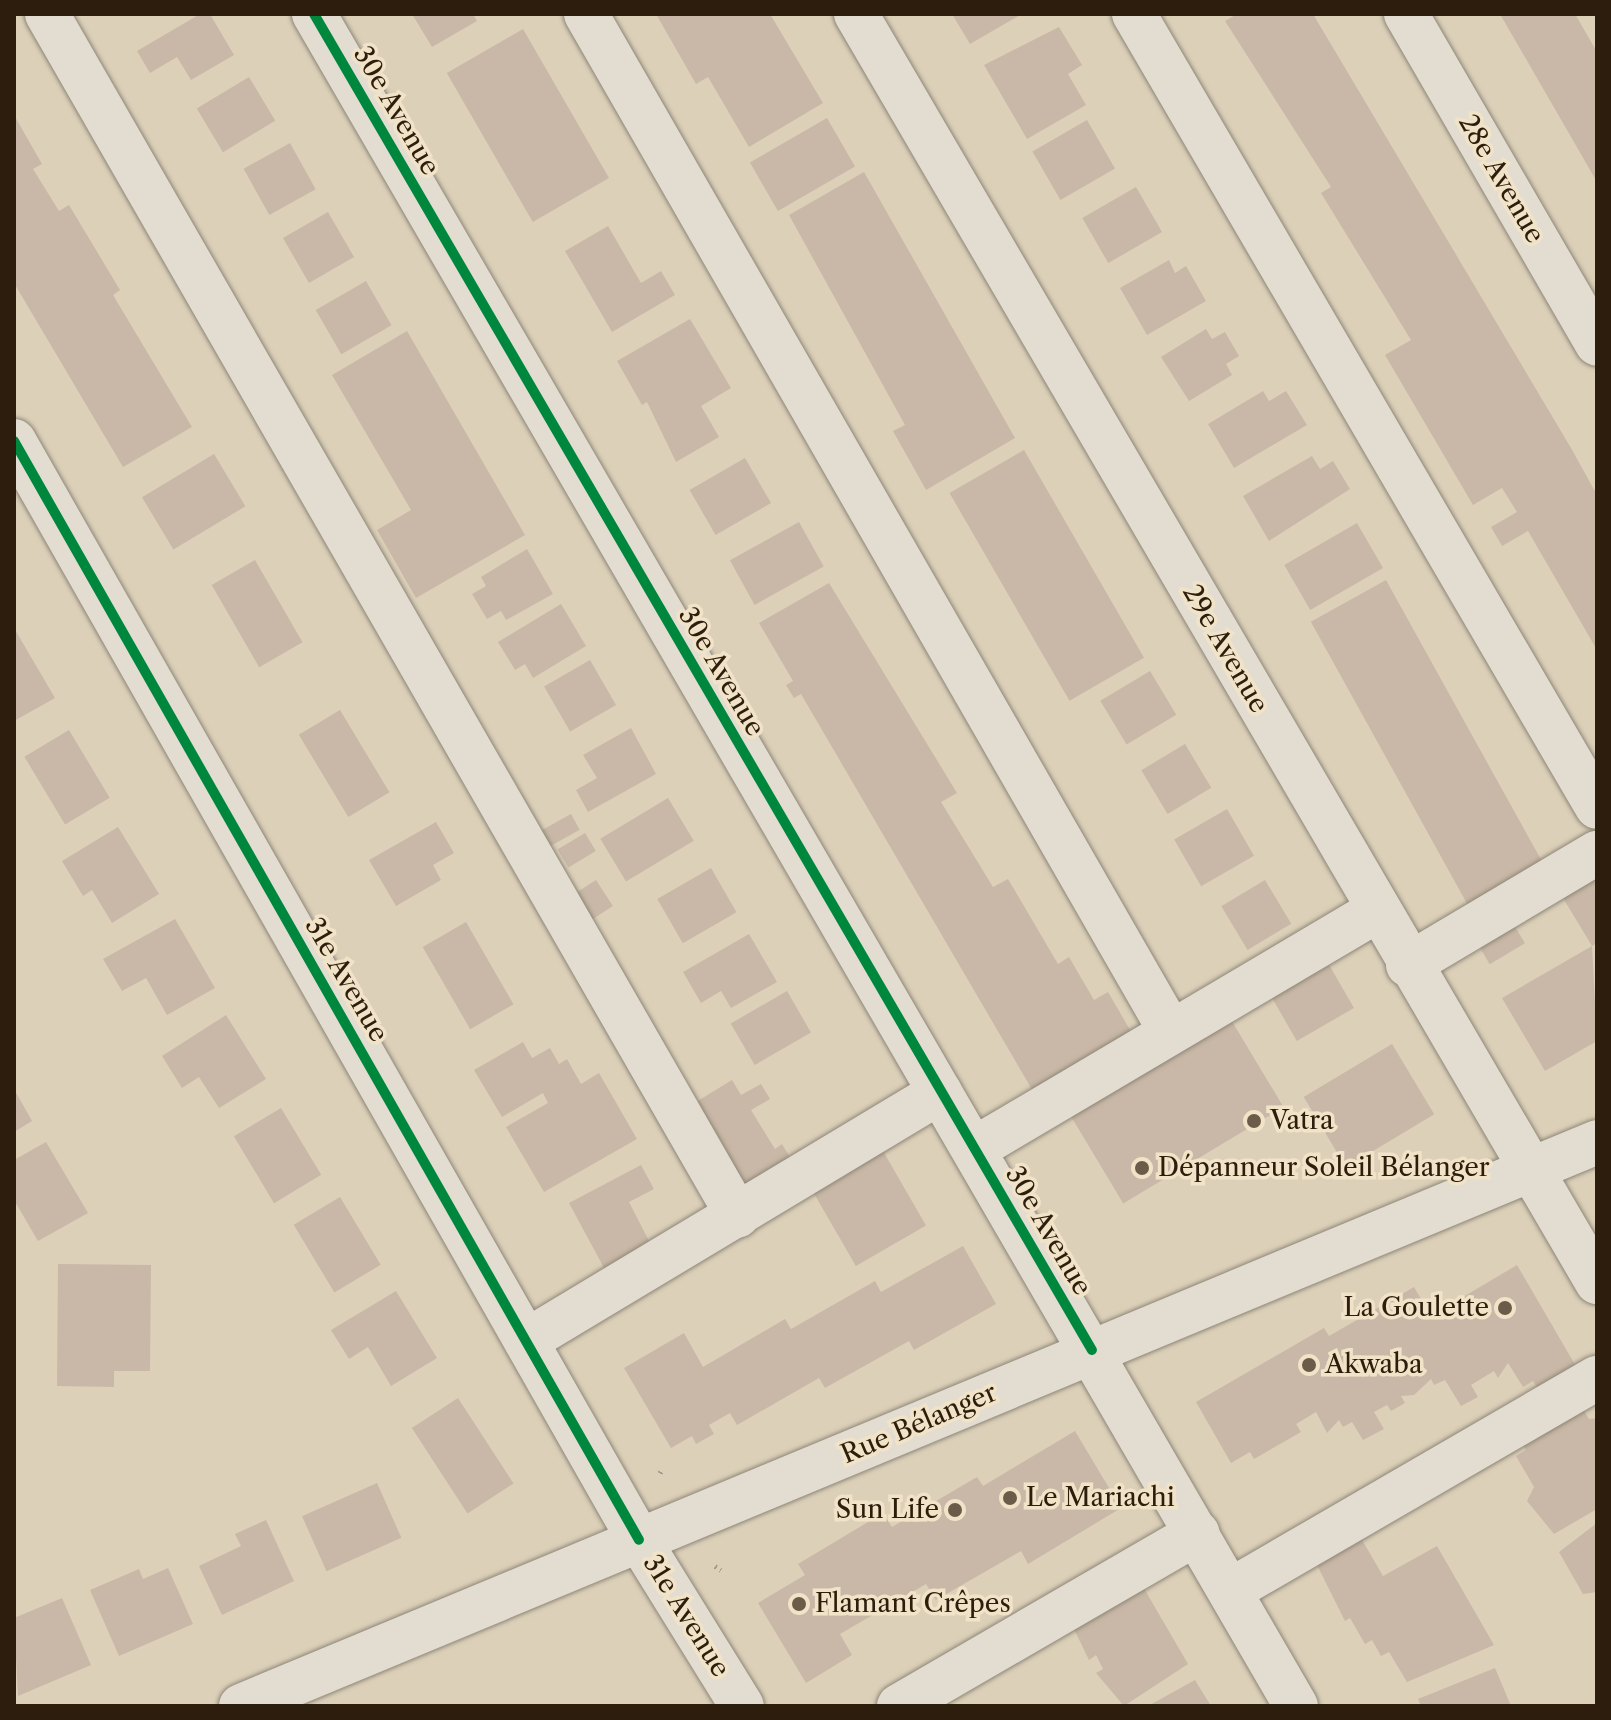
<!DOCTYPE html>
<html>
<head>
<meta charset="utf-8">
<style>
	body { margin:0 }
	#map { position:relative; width:1611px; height:1720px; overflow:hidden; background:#dcd0b9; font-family:"Libre Caslon Text",serif }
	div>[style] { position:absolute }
	.building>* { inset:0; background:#c9b8a7; transform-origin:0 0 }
	.path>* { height:5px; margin-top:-2.5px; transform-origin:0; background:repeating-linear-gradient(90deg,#a19a90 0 2px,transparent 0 6px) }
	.roads { filter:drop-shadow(0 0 2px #8e8677) drop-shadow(0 0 2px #8e8677) }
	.minor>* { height:44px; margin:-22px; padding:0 22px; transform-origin:22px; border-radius:22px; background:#e3ddd1 }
	.cycleway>* { height:10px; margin:-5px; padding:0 5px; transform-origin:5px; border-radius:5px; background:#00873e }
	.dots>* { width:22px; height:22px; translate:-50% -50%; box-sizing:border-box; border:4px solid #f1e3c8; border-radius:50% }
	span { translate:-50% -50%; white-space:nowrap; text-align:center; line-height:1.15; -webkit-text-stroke:7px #f1e3c8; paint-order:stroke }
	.street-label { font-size:26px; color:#2d1d0c }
	.poi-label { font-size:26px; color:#2d1d0c }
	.left { translate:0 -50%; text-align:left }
	.right { translate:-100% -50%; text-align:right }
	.frame { position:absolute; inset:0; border:16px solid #2d1d0c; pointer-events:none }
</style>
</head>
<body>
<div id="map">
	<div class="building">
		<div style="clip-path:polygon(200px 14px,210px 14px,234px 55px,191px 80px,177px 57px,150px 73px,137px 51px)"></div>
		<div style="clip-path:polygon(412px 14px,473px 14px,477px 21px,432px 47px)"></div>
		<div style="clip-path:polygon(656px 14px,770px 14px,823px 103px,749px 147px,708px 77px,696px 84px)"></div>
		<div style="clip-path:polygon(952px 14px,1022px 14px,970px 44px)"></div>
		<div style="clip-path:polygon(1237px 14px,1313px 14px,1571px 448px,1597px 495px,1597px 650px,1528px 531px,1502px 546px,1491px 527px,1517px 512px,1502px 488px,1473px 505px,1385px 355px,1411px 340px,1321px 193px,1331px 187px,1225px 21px)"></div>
		<div style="clip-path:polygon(1500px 14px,1575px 14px,1597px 52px,1597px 182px)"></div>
		<div style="clip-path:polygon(1059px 27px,1082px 65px,1068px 74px,1086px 105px,1027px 139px,984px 65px)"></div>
		<div style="left:523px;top:29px;width:172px;height:88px;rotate:60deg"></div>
		<div style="left:249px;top:77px;width:51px;height:61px;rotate:59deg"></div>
		<div style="clip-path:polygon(14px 115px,42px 164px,33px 169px,59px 211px,69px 205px,120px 290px,113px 295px,192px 427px,123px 467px,14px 283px)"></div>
		<div style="left:827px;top:118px;width:56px;height:89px;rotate:60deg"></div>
		<div style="left:1087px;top:120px;width:56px;height:63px;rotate:60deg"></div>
		<div style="left:290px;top:143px;width:53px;height:53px;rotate:61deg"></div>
		<div style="clip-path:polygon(864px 172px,1015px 438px,926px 490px,893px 431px,905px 425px,789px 215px)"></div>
		<div style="left:1136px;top:187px;width:52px;height:62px;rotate:60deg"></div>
		<div style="left:328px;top:212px;width:52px;height:52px;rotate:60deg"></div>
		<div style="clip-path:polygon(608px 226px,641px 283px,661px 271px,675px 295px,612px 332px,565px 251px)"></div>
		<div style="clip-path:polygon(1169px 260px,1175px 273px,1186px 266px,1206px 301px,1147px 335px,1120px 288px)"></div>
		<div style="left:366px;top:281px;width:51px;height:58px;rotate:60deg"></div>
		<div style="clip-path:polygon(690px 319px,731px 388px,701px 406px,719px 437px,676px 462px,647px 402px,642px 405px,617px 361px)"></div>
		<div style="clip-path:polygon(1206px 329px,1212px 339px,1225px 332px,1239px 356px,1226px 364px,1232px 375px,1189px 401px,1161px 357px)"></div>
		<div style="clip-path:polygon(407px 331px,525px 535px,416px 598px,377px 530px,411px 510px,332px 375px)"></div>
		<div style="clip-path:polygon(1263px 391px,1269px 401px,1286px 391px,1307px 425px,1234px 468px,1208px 424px)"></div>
		<div style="left:1024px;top:450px;width:240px;height:86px;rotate:60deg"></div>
		<div style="left:214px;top:454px;width:61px;height:84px;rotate:59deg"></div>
		<div style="clip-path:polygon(1312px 456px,1320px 469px,1333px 461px,1350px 489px,1269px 541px,1243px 496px)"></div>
		<div style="left:745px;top:458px;width:52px;height:64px;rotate:60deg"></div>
		<div style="left:799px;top:522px;width:51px;height:79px;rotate:61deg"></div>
		<div style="left:1357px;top:523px;width:52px;height:84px;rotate:60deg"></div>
		<div style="clip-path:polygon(527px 549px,553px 594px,506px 620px,501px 611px,487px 619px,472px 594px,486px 586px,481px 577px)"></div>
		<div style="left:255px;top:560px;width:95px;height:50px;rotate:60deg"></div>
		<div style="left:1386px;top:580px;width:329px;height:86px;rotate:61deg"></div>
		<div style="clip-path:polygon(829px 583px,957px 793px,941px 802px,993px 887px,1008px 879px,1058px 964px,1069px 957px,1094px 1000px,1108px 992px,1133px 1035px,1034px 1093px,801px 694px,794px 698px,786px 685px,793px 681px,759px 623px)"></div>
		<div style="clip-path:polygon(561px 604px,586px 646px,533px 678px,525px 664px,515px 670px,498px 642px)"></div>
		<div style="clip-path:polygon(14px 628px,55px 698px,14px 721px)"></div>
		<div style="left:590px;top:660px;width:52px;height:53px;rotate:60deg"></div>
		<div style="left:1150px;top:671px;width:51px;height:58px;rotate:59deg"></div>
		<div style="left:340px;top:710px;width:96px;height:48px;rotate:59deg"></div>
		<div style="clip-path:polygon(631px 728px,656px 774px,588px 812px,576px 790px,597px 778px,583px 755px)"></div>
		<div style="left:69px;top:730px;width:79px;height:52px;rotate:59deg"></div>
		<div style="left:1185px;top:744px;width:51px;height:51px;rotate:59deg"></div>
		<div style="left:668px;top:798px;width:50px;height:79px;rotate:59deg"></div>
		<div style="left:1227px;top:809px;width:54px;height:61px;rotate:60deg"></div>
		<div style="left:571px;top:814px;width:18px;height:36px;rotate:61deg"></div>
		<div style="clip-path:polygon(436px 822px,454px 853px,433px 865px,441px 880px,396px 906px,369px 860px)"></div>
		<div style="clip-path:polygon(118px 827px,159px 894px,112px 923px,92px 890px,83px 896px,62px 861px)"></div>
		<div style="left:585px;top:833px;width:21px;height:32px;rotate:59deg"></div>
		<div style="left:711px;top:868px;width:51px;height:62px;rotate:60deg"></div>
		<div style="clip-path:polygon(1597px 871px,1597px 943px,1592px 946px,1560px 893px)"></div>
		<div style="left:596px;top:880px;width:31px;height:24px;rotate:57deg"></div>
		<div style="left:1265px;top:880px;width:51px;height:51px;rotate:59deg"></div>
		<div style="clip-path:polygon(175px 919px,215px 988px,167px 1015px,146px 978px,122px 991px,103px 959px)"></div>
		<div style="left:1511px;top:920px;width:27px;height:41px;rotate:59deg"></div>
		<div style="left:466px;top:922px;width:95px;height:50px;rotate:60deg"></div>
		<div style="clip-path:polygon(749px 934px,777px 982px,731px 1008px,721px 991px,701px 1003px,683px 972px)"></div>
		<div style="clip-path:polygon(1592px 946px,1597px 1041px,1545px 1071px,1502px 998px)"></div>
		<div style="left:1324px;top:956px;width:60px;height:66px;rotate:60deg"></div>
		<div style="left:787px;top:991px;width:48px;height:65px;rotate:60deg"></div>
		<div style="clip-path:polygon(226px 1015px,266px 1079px,219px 1108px,199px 1077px,182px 1088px,162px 1056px)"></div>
		<div style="left:1230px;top:1018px;width:104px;height:187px;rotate:59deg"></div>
		<div style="clip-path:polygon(523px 1042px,532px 1058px,550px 1048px,559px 1064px,567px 1059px,581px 1084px,599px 1073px,637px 1139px,544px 1192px,506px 1127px,548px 1103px,543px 1093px,502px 1117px,474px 1070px)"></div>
		<div style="left:1392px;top:1044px;width:82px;height:103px;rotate:59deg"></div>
		<div style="clip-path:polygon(732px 1080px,741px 1095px,761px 1084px,770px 1099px,751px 1110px,775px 1149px,782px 1144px,791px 1159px,742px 1189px,696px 1102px)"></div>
		<div style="clip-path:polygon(14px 1089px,32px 1121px,14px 1132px)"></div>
		<div style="left:281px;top:1108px;width:78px;height:55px;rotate:59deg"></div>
		<div style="clip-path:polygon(46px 1142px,88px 1213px,38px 1241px,14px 1200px,14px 1160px)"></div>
		<div style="left:883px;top:1151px;width:86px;height:81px;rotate:60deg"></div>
		<div style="clip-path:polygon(641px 1165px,654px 1189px,629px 1202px,650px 1243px,604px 1268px,569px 1203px)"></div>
		<div style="left:340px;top:1197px;width:79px;height:54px;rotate:59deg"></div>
		<div style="clip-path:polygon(963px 1246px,996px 1304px,914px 1350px,909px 1341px,825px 1388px,819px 1378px,737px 1425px,730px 1413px,709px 1425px,714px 1434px,696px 1444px,692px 1436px,671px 1448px,624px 1368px,684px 1333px,703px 1367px,785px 1319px,791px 1329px,875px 1281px,881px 1292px)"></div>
		<div style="clip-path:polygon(58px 1264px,151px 1265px,150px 1371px,114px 1371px,114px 1387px,57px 1386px)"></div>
		<div style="clip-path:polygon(1517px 1265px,1577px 1368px,1539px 1390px,1533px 1381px,1523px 1387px,1508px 1363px,1498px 1378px,1494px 1371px,1471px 1385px,1478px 1397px,1461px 1406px,1445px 1380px,1434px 1385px,1431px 1379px,1414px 1395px,1401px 1396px,1405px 1403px,1391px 1411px,1387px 1405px,1374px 1412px,1384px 1429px,1363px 1440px,1352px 1422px,1343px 1427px,1339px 1420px,1327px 1433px,1316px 1412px,1296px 1424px,1301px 1432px,1254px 1459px,1250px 1452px,1231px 1463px,1196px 1402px,1324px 1328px,1329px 1336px,1414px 1287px,1431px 1316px)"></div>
		<div style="clip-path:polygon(396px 1291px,437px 1358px,391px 1386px,368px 1347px,349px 1359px,331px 1330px)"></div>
		<div style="left:458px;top:1398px;width:102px;height:55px;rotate:57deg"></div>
		<div style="clip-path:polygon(1580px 1404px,1589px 1419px,1597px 1418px,1597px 1509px,1554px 1534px,1527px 1501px,1534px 1487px,1516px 1456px,1526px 1450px,1519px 1439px)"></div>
		<div style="clip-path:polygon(1075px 1431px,1121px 1508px,1028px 1564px,1021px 1551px,936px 1600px,926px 1584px,840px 1634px,852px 1655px,806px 1683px,758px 1603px,805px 1575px,798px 1564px,883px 1513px,892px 1527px,977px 1477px,983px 1486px)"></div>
		<div style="left:377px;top:1483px;width:60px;height:82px;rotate:66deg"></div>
		<div style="clip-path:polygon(266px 1520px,294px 1581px,222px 1615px,199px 1566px,241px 1546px,235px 1534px)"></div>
		<div style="clip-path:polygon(1597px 1523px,1597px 1592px,1583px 1594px,1559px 1552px)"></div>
		<div style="clip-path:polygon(1358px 1533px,1383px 1576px,1437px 1546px,1494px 1645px,1407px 1682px,1389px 1652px,1381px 1656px,1372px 1640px,1365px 1644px,1350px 1618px,1345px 1621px,1314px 1559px)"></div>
		<div style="clip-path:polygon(168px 1568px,193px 1624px,119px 1656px,90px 1590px,139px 1569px,143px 1579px)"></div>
		<div style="clip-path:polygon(1142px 1585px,1188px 1664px,1124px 1706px,1096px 1673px,1103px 1669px,1096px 1655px,1089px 1660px,1072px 1625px)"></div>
		<div style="clip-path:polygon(62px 1598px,91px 1665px,18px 1696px,14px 1618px)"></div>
		<div style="clip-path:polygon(1495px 1668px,1511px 1706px,1421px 1706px,1418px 1699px)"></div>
		<div style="clip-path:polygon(1195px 1680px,1211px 1706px,1148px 1706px)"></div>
	</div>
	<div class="path">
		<div style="left:660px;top:1473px;width:4px;rotate:-63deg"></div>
		<div style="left:715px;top:1566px;width:7px;rotate:34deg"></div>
	</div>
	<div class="roads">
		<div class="minor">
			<div style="left:47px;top:14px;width:1386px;rotate:60.11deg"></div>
			<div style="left:314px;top:14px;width:1956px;rotate:59.87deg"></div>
			<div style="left:586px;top:14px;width:1174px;rotate:60.12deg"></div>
			<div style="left:856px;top:14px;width:1469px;rotate:59.7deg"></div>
			<div style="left:1134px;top:14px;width:918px;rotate:59.72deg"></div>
			<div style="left:1406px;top:14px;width:381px;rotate:59.9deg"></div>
			<div style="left:14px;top:441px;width:1264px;rotate:60.37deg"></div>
			<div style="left:639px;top:1540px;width:195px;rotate:58.2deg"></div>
			<div style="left:1408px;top:965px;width:220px;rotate:-30.7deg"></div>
			<div style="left:974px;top:1149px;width:468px;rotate:-30.6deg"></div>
			<div style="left:526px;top:1341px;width:483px;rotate:-31deg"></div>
			<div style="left:1231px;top:1590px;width:423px;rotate:-30.1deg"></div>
			<div style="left:241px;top:1706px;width:1469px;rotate:-22.58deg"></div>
			<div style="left:899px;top:1706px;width:345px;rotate:-30.1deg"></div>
		</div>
	</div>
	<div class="cycleway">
		<div style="left:314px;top:14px;width:1546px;rotate:59.79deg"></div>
		<div style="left:14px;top:441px;width:1264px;rotate:60.37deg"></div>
	</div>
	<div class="dots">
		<div style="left:1254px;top:1121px;background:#6a5c49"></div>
		<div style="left:1142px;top:1168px;background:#6a5c49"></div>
		<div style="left:1505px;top:1308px;background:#6a5c49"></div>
		<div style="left:1309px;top:1365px;background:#6a5c49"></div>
		<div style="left:1010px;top:1498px;background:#6a5c49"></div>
		<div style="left:955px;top:1510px;background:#6a5c49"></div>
		<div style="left:799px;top:1604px;background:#6a5c49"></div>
	</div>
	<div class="street-label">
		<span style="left:396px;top:111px;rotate:60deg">30e Avenue</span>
		<span style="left:1501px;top:179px;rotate:60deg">28e Avenue</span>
		<span style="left:1225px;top:649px;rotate:60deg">29e Avenue</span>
		<span style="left:721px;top:672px;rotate:60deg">30e Avenue</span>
		<span style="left:346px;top:980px;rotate:60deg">31e Avenue</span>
		<span style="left:1048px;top:1231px;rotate:60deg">30e Avenue</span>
		<span style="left:919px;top:1424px;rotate:-23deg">Rue Bélanger</span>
		<span style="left:686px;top:1616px;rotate:58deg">31e Avenue</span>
	</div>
	<div class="poi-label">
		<span class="left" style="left:1270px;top:1121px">Vatra</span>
		<span class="left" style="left:1158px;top:1168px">Dépanneur Soleil Bélanger</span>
		<span class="right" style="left:1489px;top:1308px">La Goulette</span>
		<span class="left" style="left:1325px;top:1365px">Akwaba</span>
		<span class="left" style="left:1026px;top:1498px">Le Mariachi</span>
		<span class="right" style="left:939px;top:1510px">Sun Life</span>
		<span class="left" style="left:815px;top:1604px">Flamant Crêpes</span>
	</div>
	<div class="frame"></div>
</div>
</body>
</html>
